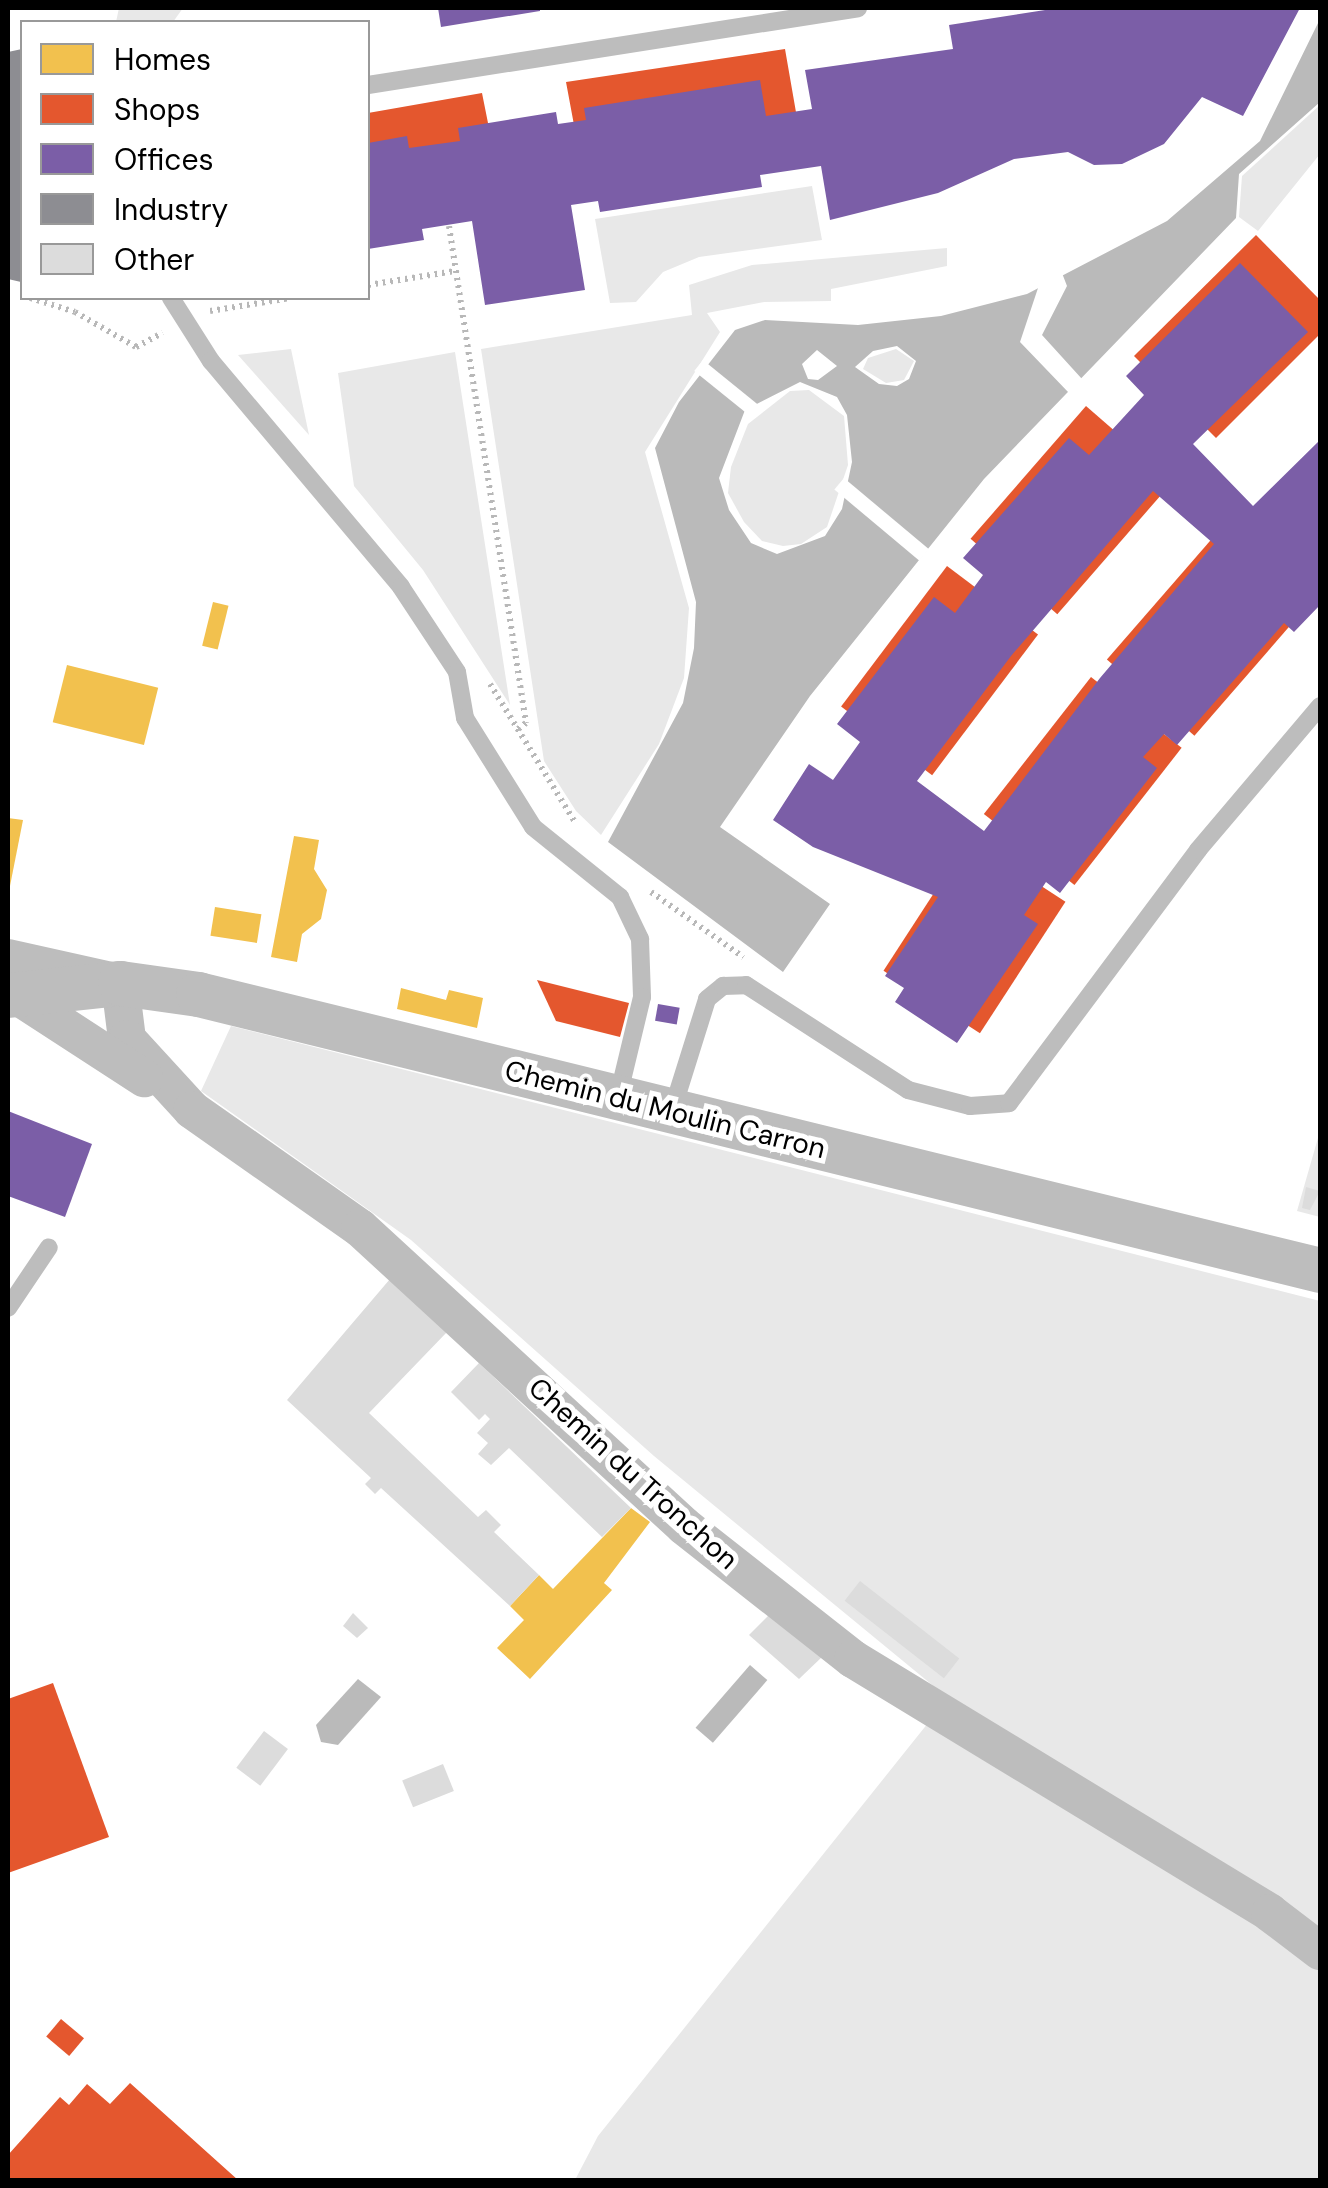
<!DOCTYPE html>
<html>
<head>
<meta charset="utf-8">
<style>
	body { margin:0 }
	#map { position:relative; width:1328px; height:2188px; overflow:hidden; background:#fff; font-family:"DM Sans",sans-serif }
	div>[style] { position:absolute }
	.green>* { inset:0; background:#e8e8e8 }
	.water>* { inset:0; background:#bababa; transform-origin:0 0 }
	.pier>* { inset:0; background:#fff; transform-origin:0 0 }
	.homes>* { inset:0; background:#f2c14e; transform-origin:0 0 }
	.shops>* { inset:0; background:#e4572e; transform-origin:0 0 }
	.offices>* { inset:0; background:#7b5ea7; transform-origin:0 0 }
	.industry>* { inset:0; background:#8d8d92 }
	.building>* { inset:0; background:#dcdcdc; transform-origin:0 0 }
	.path>* { height:6px; margin-top:-3px; transform-origin:0; background:repeating-linear-gradient(90deg,#b8b8b8 0 2.5px,transparent 0 7.5px) }
	.service>* { height:18px; margin:-9px; padding:0 9px; transform-origin:9px; border-radius:9px; background:#bdbdbd }
	.minor>* { height:38px; margin:-19px; padding:0 19px; transform-origin:19px; border-radius:19px; background:#bdbdbd }
	.tertiary>* { height:45px; margin:-22.5px; padding:0 22.5px; transform-origin:22.5px; border-radius:22.5px; background:#bdbdbd }
	span { translate:-50% -50%; white-space:nowrap; text-align:center; line-height:1.15; -webkit-text-stroke:10px #fff; paint-order:stroke }
	.street-label { font-size:28px; color:#000 }
	.frame { position:absolute; inset:0; border:10px solid #000; pointer-events:none }
	.legend { position:absolute; left:20px; top:20px; width:350px; height:280px; box-sizing:border-box; background:#fff; border:2px solid #999; margin:0; padding:12px 18px; list-style:none; font-size:30px; color:#000 }
	.legend li { display:flex; align-items:center; gap:20px; height:50px }
	.legend b { width:50px; border:2px solid #999 }
</style>
</head>
<body>
<div id="map">
	<div class="green">
		<div style="clip-path:polygon(119px 8px,183px 8px,173px 22px,116px 22px)"></div>
		<div style="clip-path:polygon(1320px 105px,1320px 154px,1258px 231px,1239px 217px,1242px 176px)"></div>
		<div style="clip-path:polygon(812px 186px,822px 240px,699px 257px,663px 272px,636px 302px,610px 303px,595px 219px)"></div>
		<div style="clip-path:polygon(947px 248px,947px 266px,831px 289px,831px 301px,764px 302px,707px 313px,720px 332px,645px 452px,689px 608px,684px 678px,659px 744px,601px 835px,576px 811px,544px 761px,481px 349px,692px 315px,689px 285px,752px 265px)"></div>
		<div style="clip-path:polygon(291px 349px,309px 435px,238px 355px)"></div>
		<div style="clip-path:polygon(896px 349px,914px 361px,904px 380px,886px 383px,863px 369px,868px 358px)"></div>
		<div style="clip-path:polygon(455px 352px,510px 705px,423px 570px,354px 486px,338px 373px)"></div>
		<div style="clip-path:polygon(809px 390px,844px 416px,848px 465px,827px 527px,801px 544px,783px 546px,762px 541px,744px 522px,728px 493px,731px 467px,748px 424px,790px 391px)"></div>
		<div style="clip-path:polygon(231px 1026px,1320px 1301px,1320px 2180px,575px 2180px,598px 2136px,948px 1698px,654px 1456px,411px 1240px,201px 1091px)"></div>
		<div style="clip-path:polygon(1320px 1131px,1320px 1217px,1297px 1211px)"></div>
	</div>
	<div class="water">
		<div style="clip-path:polygon(evenodd,1320px 19px,1320px 102px,1239px 174px,1236px 218px,984px 479px,810px 696px,720px 827px,830px 904px,783px 972px,608px 842px,683px 703px,694px 648px,696px 602px,655px 448px,679px 402px,735px 330px,765px 320px,858px 325px,941px 316px,1027px 294px,1167px 221px,1260px 141px,1320px 19px,897px 346px,916px 361px,909px 379px,897px 386px,879px 384px,855px 367px,873px 351px,897px 346px,1320px 19px,817px 350px,837px 366px,818px 380px,808px 379px,802px 364px,817px 350px,1320px 19px,800px 382px,837px 397px,847px 415px,852px 462px,842px 509px,825px 536px,777px 554px,751px 543px,729px 510px,719px 478px,745px 410px,800px 382px)"></div>
		<div style="left:750px;top:1665px;width:23px;height:83px;rotate:41deg"></div>
		<div style="clip-path:polygon(358px 1679px,381px 1697px,338px 1745px,321px 1742px,316px 1725px)"></div>
	</div>
	<div class="pier">
		<div style="clip-path:polygon(1062px 273px,1067px 286px,1042px 335px,1082px 379px,1069px 393px,1020px 342px,1040px 282px)"></div>
		<div style="left:703px;top:360px;width:73px;height:14px;rotate:39deg"></div>
		<div style="left:844px;top:478px;width:111px;height:15px;rotate:40deg"></div>
	</div>
	<div class="homes">
		<div style="left:213px;top:602px;width:16px;height:45px;rotate:14deg"></div>
		<div style="left:67px;top:665px;width:94px;height:59px;rotate:14deg"></div>
		<div style="clip-path:polygon(8px 818px,23px 820px,9px 891px,8px 891px)"></div>
		<div style="clip-path:polygon(294px 836px,319px 840px,314px 869px,327px 890px,321px 919px,302px 934px,297px 962px,271px 957px)"></div>
		<div style="left:215px;top:907px;width:47px;height:29px;rotate:9deg"></div>
		<div style="clip-path:polygon(401px 988px,446px 1000px,449px 990px,483px 998px,477px 1028px,397px 1009px)"></div>
		<div style="clip-path:polygon(631px 1508px,650px 1522px,604px 1583px,612px 1590px,530px 1679px,497px 1648px,524px 1620px,510px 1606px,539px 1575px,553px 1589px)"></div>
	</div>
	<div class="shops">
		<div style="clip-path:polygon(785px 49px,805px 164px,368px 233px,368px 113px,482px 93px,491px 138px,574px 125px,566px 82px)"></div>
		<div style="clip-path:polygon(1256px 235px,1320px 300px,1320px 334px,1216px 438px,1134px 356px)"></div>
		<div style="left:1086px;top:406px;width:115px;height:176px;rotate:41deg"></div>
		<div style="left:1223px;top:526px;width:116px;height:177px;rotate:41deg"></div>
		<div style="left:947px;top:566px;width:114px;height:176px;rotate:37deg"></div>
		<div style="left:1091px;top:677px;width:115px;height:174px;rotate:38deg"></div>
		<div style="left:969px;top:839px;width:115px;height:157px;rotate:33deg"></div>
		<div style="clip-path:polygon(537px 980px,629px 1003px,620px 1037px,556px 1021px)"></div>
		<div style="clip-path:polygon(53px 1683px,109px 1837px,8px 1873px,8px 1699px)"></div>
		<div style="left:61px;top:2019px;width:30px;height:23px;rotate:40deg"></div>
		<div style="clip-path:polygon(130px 2083px,238px 2180px,8px 2180px,8px 2155px,60px 2097px,69px 2105px,87px 2084px,110px 2104px)"></div>
	</div>
	<div class="offices">
		<div style="clip-path:polygon(438px 8px,540px 8px,540px 11px,441px 27px)"></div>
		<div style="clip-path:polygon(1058px 8px,1300px 8px,1243px 116px,1202px 97px,1164px 144px,1122px 164px,1094px 165px,1068px 152px,1014px 159px,938px 193px,830px 220px,821px 166px,760px 175px,762px 187px,600px 212px,598px 201px,571px 205px,585px 290px,485px 305px,472px 221px,422px 229px,424px 240px,368px 249px,368px 143px,407px 136px,409px 148px,460px 141px,458px 128px,556px 112px,558px 124px,586px 120px,584px 108px,760px 80px,766px 116px,812px 109px,805px 70px,953px 49px,949px 25px)"></div>
		<div style="clip-path:polygon(evenodd,1240px 263px,1308px 332px,1193px 444px,1253px 506px,1320px 440px,1320px 605px,1294px 632px,1284px 623px,1177px 745px,1164px 734px,1143px 757px,1157px 768px,1060px 893px,1046px 882px,1024px 915px,1038px 924px,957px 1043px,895px 1002px,904px 988px,885px 976px,938px 897px,813px 847px,773px 820px,809px 764px,833px 780px,860px 742px,837px 724px,934px 597px,955px 613px,983px 575px,963px 558px,1069px 438px,1089px 455px,1144px 395px,1126px 376px,1240px 263px,1153px 491px,1214px 544px,1100px 678px,984px 831px,917px 781px,1011px 656px,1153px 491px)"></div>
		<div style="left:658px;top:1004px;width:22px;height:17px;rotate:10deg"></div>
		<div style="clip-path:polygon(8px 1111px,92px 1144px,65px 1217px,8px 1196px)"></div>
	</div>
	<div class="industry">
		<div style="clip-path:polygon(22px 49px,22px 274px,21px 282px,8px 279px,8px 52px)"></div>
	</div>
	<div class="building">
		<div style="clip-path:polygon(1306px 1187px,1320px 1191px,1310px 1210px,1302px 1208px)"></div>
		<div style="clip-path:polygon(390px 1279px,447px 1332px,369px 1413px,478px 1517px,486px 1510px,501px 1525px,494px 1532px,539px 1575px,510px 1606px,381px 1488px,375px 1494px,365px 1484px,371px 1478px,287px 1400px)"></div>
		<div style="clip-path:polygon(479px 1363px,631px 1508px,602px 1537px,509px 1448px,491px 1465px,478px 1454px,488px 1443px,477px 1433px,490px 1419px,485px 1414px,479px 1420px,451px 1392px)"></div>
		<div style="left:860px;top:1581px;width:126px;height:25px;rotate:38deg"></div>
		<div style="clip-path:polygon(353px 1613px,368px 1628px,357px 1638px,343px 1626px)"></div>
		<div style="clip-path:polygon(769px 1615px,823px 1656px,799px 1679px,749px 1635px)"></div>
		<div style="left:264px;top:1731px;width:30px;height:46px;rotate:37deg"></div>
		<div style="left:443px;top:1764px;width:29px;height:44px;rotate:68deg"></div>
	</div>
	<div class="path">
		<div style="left:449px;top:226px;width:503px;rotate:81.19deg"></div>
		<div style="left:526px;top:723px;width:10px;rotate:143deg"></div>
		<div style="left:368px;top:285px;width:88px;rotate:-9.1deg"></div>
		<div style="left:30px;top:298px;width:47px;rotate:17.3deg"></div>
		<div style="left:75px;top:312px;width:70px;rotate:29.8deg"></div>
		<div style="left:136px;top:347px;width:30px;rotate:-28deg"></div>
		<div style="left:210px;top:311px;width:81px;rotate:-9.2deg"></div>
		<div style="left:490px;top:684px;width:162px;rotate:58.4deg"></div>
		<div style="left:651px;top:892px;width:113px;rotate:35.2deg"></div>
	</div>
	<div class="service">
		<div style="left:368px;top:85px;width:496px;rotate:-8.9deg"></div>
		<div style="left:171px;top:298px;width:75px;rotate:57.6deg"></div>
		<div style="left:211px;top:361px;width:295px;rotate:49.9deg"></div>
		<div style="left:401px;top:587px;width:102px;rotate:56.6deg"></div>
		<div style="left:457px;top:672px;width:47px;rotate:80.1deg"></div>
		<div style="left:465px;top:718px;width:128px;rotate:58deg"></div>
		<div style="left:533px;top:827px;width:112px;rotate:38.8deg"></div>
		<div style="left:620px;top:897px;width:47px;rotate:64.5deg"></div>
		<div style="left:640px;top:939px;width:58px;rotate:88deg"></div>
		<div style="left:642px;top:997px;width:103px;rotate:103.5deg"></div>
		<div style="left:672px;top:1111px;width:117px;rotate:-72.6deg"></div>
		<div style="left:707px;top:999px;width:21px;rotate:-39deg"></div>
		<div style="left:723px;top:986px;width:23px;rotate:-2deg"></div>
		<div style="left:746px;top:985px;width:193px;rotate:32.9deg"></div>
		<div style="left:908px;top:1090px;width:64px;rotate:14.5deg"></div>
		<div style="left:970px;top:1106px;width:39px;rotate:-4deg"></div>
		<div style="left:1009px;top:1103px;width:316px;rotate:-53.2deg"></div>
		<div style="left:1198px;top:850px;width:189px;rotate:-49.7deg"></div>
		<div style="left:8px;top:1308px;width:73px;rotate:-56.1deg"></div>
	</div>
	<div class="minor">
		<div style="left:8px;top:958px;width:115px;rotate:12.6deg"></div>
		<div style="left:120px;top:983px;width:56px;rotate:82.9deg"></div>
		<div style="left:127px;top:1039px;width:96px;rotate:47.5deg"></div>
		<div style="left:192px;top:1110px;width:205px;rotate:35.1deg"></div>
		<div style="left:360px;top:1228px;width:440px;rotate:42.6deg"></div>
		<div style="left:684px;top:1526px;width:215px;rotate:38.2deg"></div>
		<div style="left:853px;top:1659px;width:488px;rotate:31.3deg"></div>
		<div style="left:1270px;top:1913px;width:63px;rotate:37.2deg"></div>
		<div style="left:16px;top:995px;width:153px;rotate:33deg"></div>
	</div>
	<div class="tertiary">
		<div style="left:8px;top:995px;width:113px;rotate:-6.1deg"></div>
		<div style="left:120px;top:983px;width:79px;rotate:8deg"></div>
		<div style="left:198px;top:994px;width:1155px;rotate:13.82deg"></div>
	</div>
	<div class="street-label">
		<span style="left:665px;top:1110px;rotate:14deg">Chemin du Moulin Carron</span>
		<span style="left:633px;top:1474px;rotate:42deg">Chemin du Tronchon</span>
	</div>
	<div class="frame"></div>
	<ul class="legend">
	<li><b style="height:28px;background:#f2c14e"></b>Homes</li>
	<li><b style="height:28px;background:#e4572e"></b>Shops</li>
	<li><b style="height:28px;background:#7b5ea7"></b>Offices</li>
	<li><b style="height:28px;background:#8d8d92"></b>Industry</li>
	<li><b style="height:28px;background:#dcdcdc"></b>Other</li>
	</ul>
</div>
</body>
</html>
